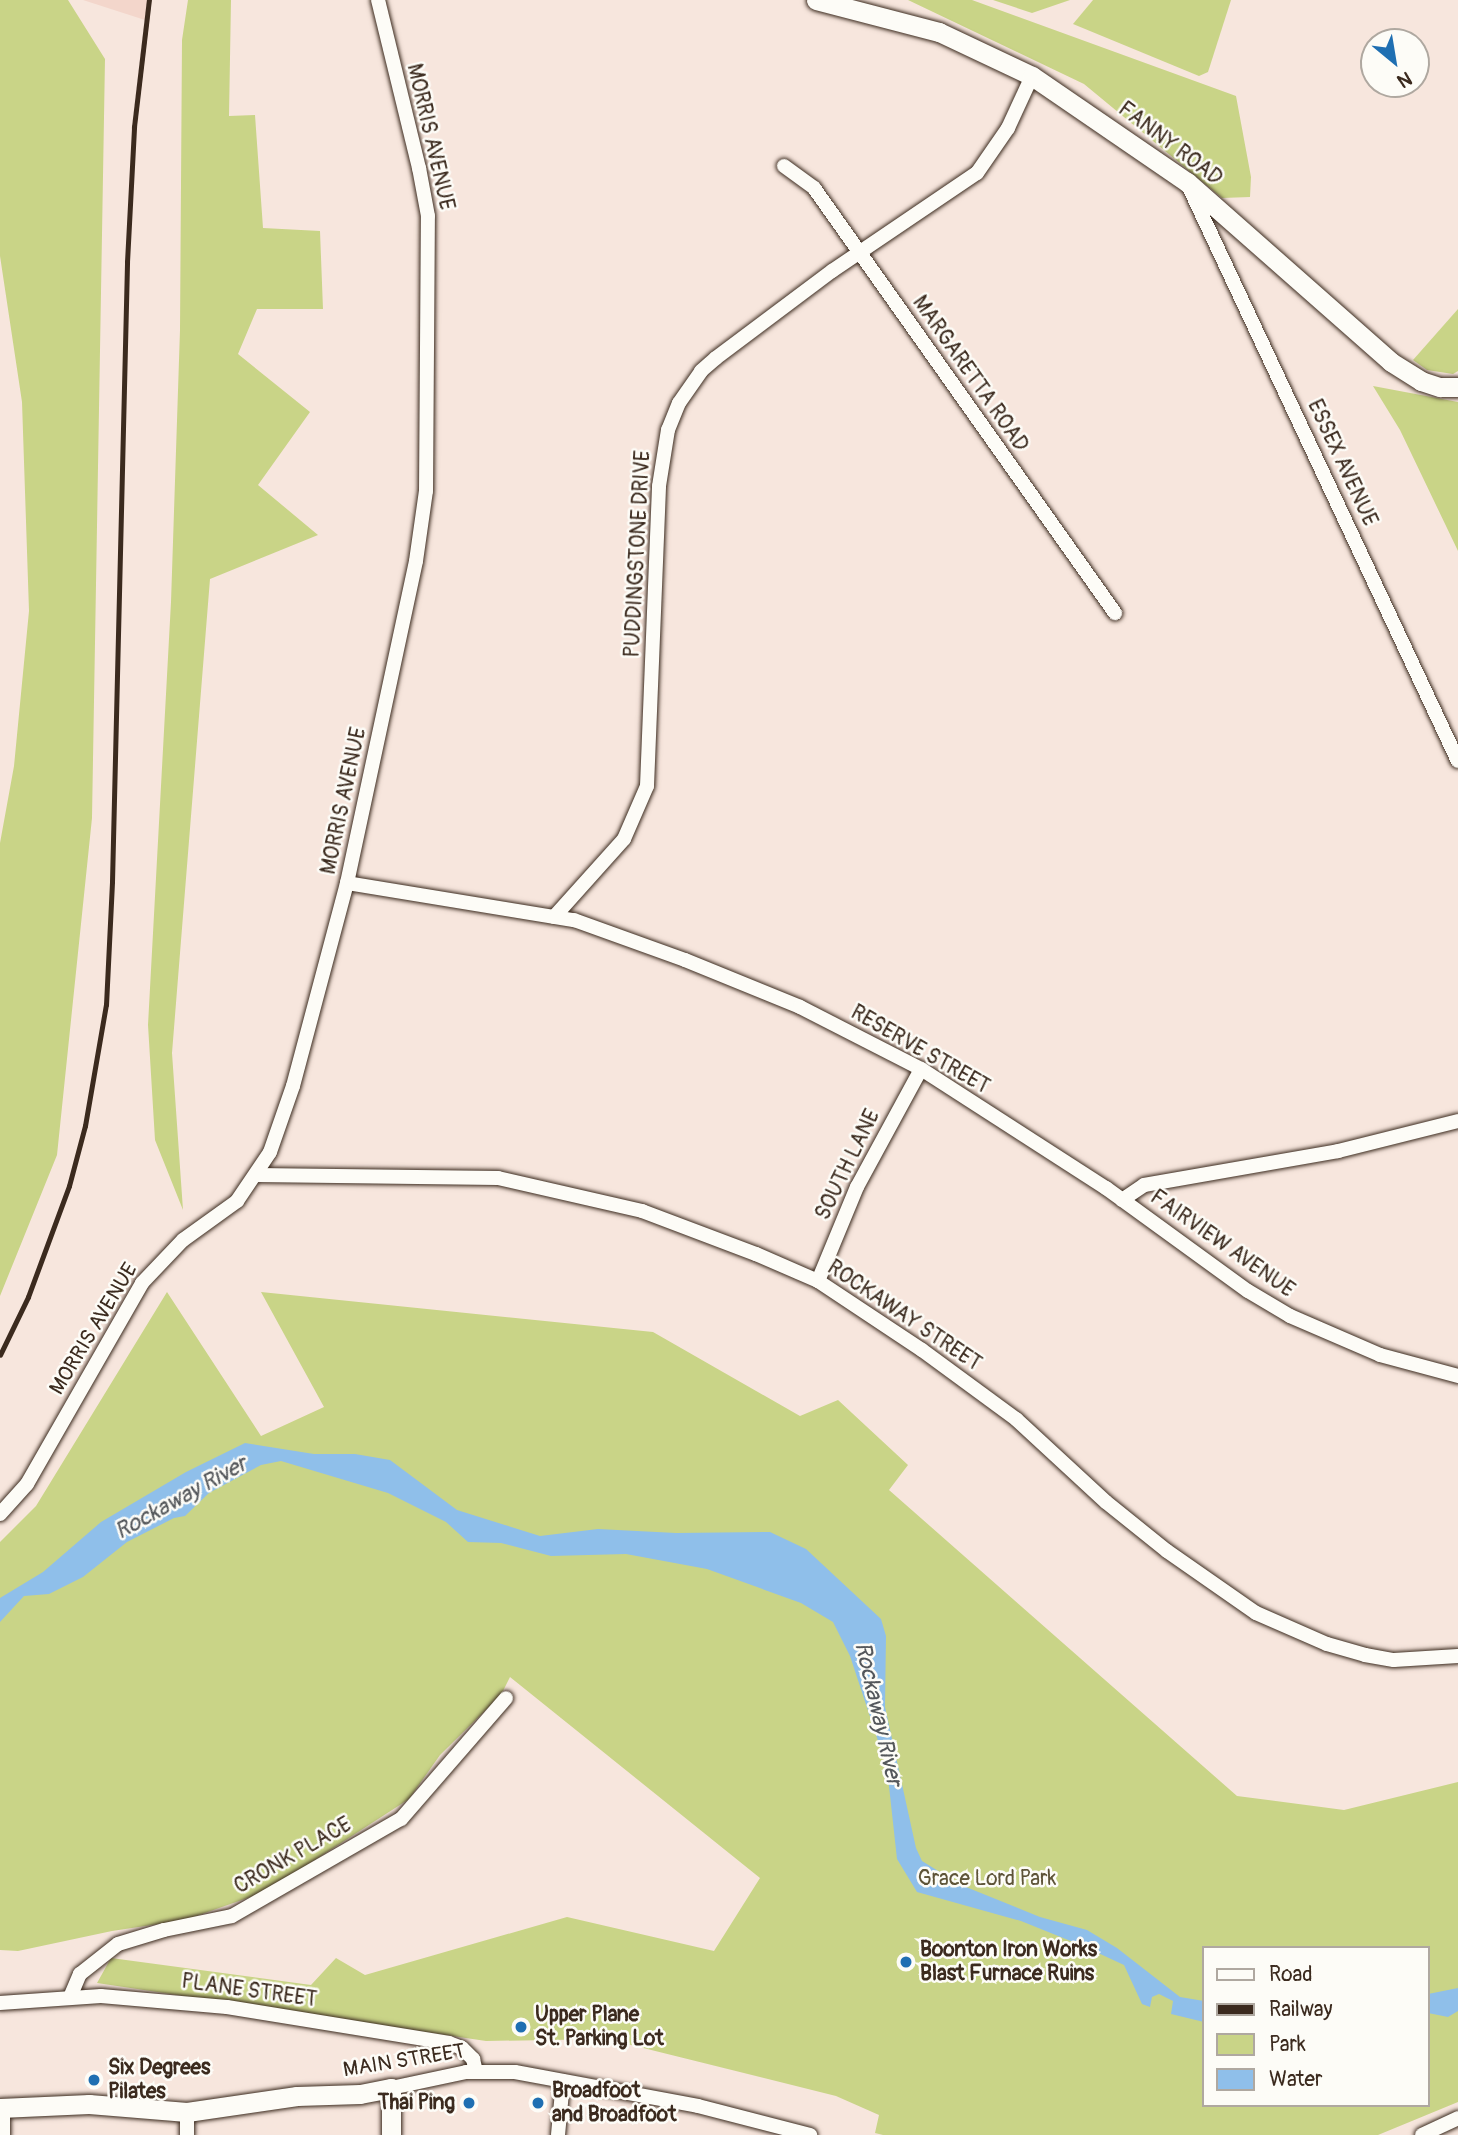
<!DOCTYPE html>
<html>
<head>
<meta charset="utf-8">
<style>
	body { margin:0 }
	#map { position:relative; width:1458px; height:2135px; overflow:hidden; background:#f7e6dd; font-family:Pangolin,sans-serif }
	div>[style] { position:absolute }
	.built>* { inset:0; background:#f3d6cb }
	.green>* { inset:0; background:#c9d487 }
	.water>* { inset:0; background:#8fbfea }
	.roads { filter:drop-shadow(0 0 2px #3b2a1e) drop-shadow(0 0 2px #3b2a1e) }
	.minor>* { height:14px; margin:-7px; padding:0 7px; transform-origin:7px; border-radius:7px; background:#fdfcf7 }
	.major>* { height:19px; margin:-9.5px; padding:0 9.5px; transform-origin:9.5px; border-radius:9.5px; background:#fdfcf7 }
	.rail>* { height:4.5px; margin:-2.25px; padding:0 2.25px; transform-origin:2.25px; border-radius:2.25px; background:#3b2a1e }
	.dots>* { width:19px; height:19px; translate:-50% -50%; box-sizing:border-box; border:4px solid #fdfcf7; border-radius:50% }
	span { translate:-50% -50%; white-space:nowrap; text-align:center; line-height:1.15; -webkit-text-stroke:5px #fdfcf7; paint-order:stroke }
	.street-label { font-size:21px; color:#3b2a1e }
	.park-label { font-size:21px; color:#5e5438 }
	.poi-label { font-size:21px; color:#3b2a1e; font-weight:700 }
	.left { translate:0 -50%; text-align:left }
	.right { translate:-100% -50%; text-align:right }
	.water-label { font-size:23px; color:#54575b; font-style:italic }
	.legend { position:absolute; left:1202px; top:1946px; width:228px; height:161px; box-sizing:border-box; background:#fdfcf7; border:2px solid #afa8a0; margin:0; padding:9px 12px; list-style:none; font-size:21px; color:#3b2a1e }
	.legend li { display:flex; align-items:center; gap:14px; height:35px }
	.legend b { width:35px; border:2px solid #afa8a0 }
	.north { position:absolute; left:1360px; top:28px; width:70px; height:70px; box-sizing:border-box; background:#fdfcf7; border:2px solid #afa8a0; border-radius:50%; rotate:150deg; font-size:19px; font-weight:700; line-height:28px; text-align:center; color:#3b2a1e }
	.north::after { content:''; display:block; margin:auto; width:24px; height:32px; background:#1f6fb2; clip-path:polygon(50% 0,100% 100%,50% 72%,0 100%) }
</style>
</head>
<body>
<div id="map">
	<div class="built">
		<div style="clip-path:polygon(83px 0,152px 0,145px 20px)"></div>
	</div>
	<div class="green">
		<div style="clip-path:polygon(0 0,68px 0,105px 59px,92px 818px,57px 1155px,0 1296px,0 843px,14px 766px,29px 611px,22px 402px,0 256px)"></div>
		<div style="clip-path:polygon(188px 0,231px 0,229px 116px,255px 115px,263px 228px,320px 231px,323px 309px,257px 309px,238px 354px,310px 412px,258px 485px,318px 535px,210px 579px,172px 1053px,183px 1210px,155px 1140px,148px 1025px,171px 602px,180px 330px,182px 40px)"></div>
		<div style="clip-path:polygon(908px 0,972px 0,1236px 96px,1251px 177px,1250px 197px,1222px 198px,1084px 84px)"></div>
		<div style="clip-path:polygon(993px 0,1070px 0,1032px 13px)"></div>
		<div style="clip-path:polygon(1093px 0,1231px 0,1208px 72px,1199px 76px,1073px 24px)"></div>
		<div style="clip-path:polygon(1458px 309px,1458px 371px,1453px 374px,1427px 370px,1413px 360px)"></div>
		<div style="clip-path:polygon(1373px 386px,1458px 402px,1458px 551px,1400px 430px)"></div>
		<div style="clip-path:polygon(evenodd,167px 1292px,261px 1436px,324px 1407px,261px 1292px,653px 1332px,800px 1416px,838px 1400px,908px 1465px,889px 1490px,1237px 1796px,1344px 1810px,1458px 1782px,1458px 2102px,1378px 2135px,883px 2135px,875px 2133px,879px 2115px,836px 2096px,607px 2039px,486px 2041px,97px 1983px,111px 1958px,311px 1985px,336px 1958px,365px 1975px,567px 1917px,714px 1951px,760px 1878px,510px 1677px,501px 1695px,440px 1755px,409px 1799px,267px 1891px,185px 1920px,112px 1931px,18px 1951px,0 1950px,0 1542px,36px 1506px,167px 1292px,1204px 1948px,1428px 1948px,1428px 2105px,1204px 2105px,1204px 1948px)"></div>
	</div>
	<div class="water">
		<div style="clip-path:polygon(245px 1443px,314px 1454px,355px 1454px,390px 1460px,457px 1510px,540px 1536px,598px 1529px,676px 1533px,770px 1532px,806px 1549px,881px 1619px,886px 1636px,885px 1707px,916px 1848px,922px 1861px,961px 1885px,1040px 1917px,1087px 1930px,1117px 1948px,1180px 1997px,1204px 2001px,1204px 2022px,1171px 2014px,1173px 2001px,1159px 1994px,1152px 1997px,1150px 2007px,1142px 2004px,1124px 1965px,1083px 1946px,1021px 1921px,917px 1892px,897px 1859px,887px 1768px,850px 1656px,833px 1622px,801px 1603px,707px 1569px,626px 1554px,551px 1556px,501px 1543px,468px 1542px,446px 1522px,388px 1493px,281px 1461px,261px 1465px,209px 1493px,185px 1516px,174px 1518px,127px 1542px,83px 1577px,49px 1594px,24px 1596px,0 1622px,0 1598px,43px 1572px,101px 1522px,186px 1472px)"></div>
		<div style="clip-path:polygon(1458px 1988px,1458px 2011px,1448px 2017px,1428px 2013px,1428px 1994px)"></div>
	</div>
	<div class="roads">
		<div class="minor">
			<div style="left:784px;top:166px;width:37px;rotate:36deg"></div>
			<div style="left:814px;top:188px;width:521px;rotate:54.69deg"></div>
			<div style="left:1188px;top:185px;width:636px;rotate:64.89deg"></div>
			<div style="left:347px;top:883px;width:230px;rotate:9.3deg"></div>
			<div style="left:574px;top:920px;width:118px;rotate:19.8deg"></div>
			<div style="left:685px;top:960px;width:124px;rotate:22.2deg"></div>
			<div style="left:800px;top:1007px;width:136px;rotate:27.1deg"></div>
			<div style="left:921px;top:1069px;width:220px;rotate:32.8deg"></div>
			<div style="left:1106px;top:1188px;width:175px;rotate:36deg"></div>
			<div style="left:1248px;top:1291px;width:49px;rotate:30.8deg"></div>
			<div style="left:1290px;top:1316px;width:98px;rotate:23.4deg"></div>
			<div style="left:1380px;top:1355px;width:81px;rotate:15.1deg"></div>
			<div style="left:554px;top:917px;width:105px;rotate:-48.1deg"></div>
			<div style="left:624px;top:839px;width:58px;rotate:-66.5deg"></div>
			<div style="left:647px;top:786px;width:300px;rotate:-87.7deg"></div>
			<div style="left:659px;top:486px;width:57px;rotate:-80.9deg"></div>
			<div style="left:668px;top:430px;width:29px;rotate:-68deg"></div>
			<div style="left:679px;top:403px;width:39px;rotate:-55deg"></div>
			<div style="left:701px;top:371px;width:20px;rotate:-41deg"></div>
			<div style="left:716px;top:358px;width:145px;rotate:-36.9deg"></div>
			<div style="left:832px;top:271px;width:175px;rotate:-34.1deg"></div>
			<div style="left:977px;top:173px;width:55px;rotate:-55.4deg"></div>
			<div style="left:1008px;top:128px;width:57px;rotate:-65.2deg"></div>
			<div style="left:256px;top:1175px;width:242px;rotate:0.7deg"></div>
			<div style="left:498px;top:1178px;width:148px;rotate:12.9deg"></div>
			<div style="left:642px;top:1211px;width:122px;rotate:20.7deg"></div>
			<div style="left:756px;top:1254px;width:68px;rotate:23.5deg"></div>
			<div style="left:818px;top:1281px;width:125px;rotate:33.6deg"></div>
			<div style="left:922px;top:1350px;width:117px;rotate:36.3deg"></div>
			<div style="left:1016px;top:1419px;width:122px;rotate:42.7deg"></div>
			<div style="left:1106px;top:1502px;width:78px;rotate:38.8deg"></div>
			<div style="left:1167px;top:1551px;width:108px;rotate:34.9deg"></div>
			<div style="left:1256px;top:1613px;width:77px;rotate:23.6deg"></div>
			<div style="left:1327px;top:1644px;width:40px;rotate:16deg"></div>
			<div style="left:1365px;top:1655px;width:29px;rotate:10deg"></div>
			<div style="left:1394px;top:1660px;width:64px;rotate:-3.6deg"></div>
			<div style="left:1122px;top:1200px;width:27px;rotate:-34deg"></div>
			<div style="left:1144px;top:1185px;width:197px;rotate:-9.9deg"></div>
			<div style="left:1338px;top:1151px;width:124px;rotate:-14deg"></div>
			<div style="left:818px;top:1281px;width:102px;rotate:-67.5deg"></div>
			<div style="left:857px;top:1187px;width:134px;rotate:-61.5deg"></div>
			<div style="left:0;top:1514px;width:40px;rotate:-48deg"></div>
			<div style="left:27px;top:1484px;width:232px;rotate:-60.2deg"></div>
			<div style="left:142px;top:1283px;width:59px;rotate:-46.4deg"></div>
			<div style="left:183px;top:1240px;width:67px;rotate:-35.8deg"></div>
			<div style="left:237px;top:1201px;width:59px;rotate:-56deg"></div>
			<div style="left:270px;top:1152px;width:70px;rotate:-70.8deg"></div>
			<div style="left:293px;top:1086px;width:210px;rotate:-75.1deg"></div>
			<div style="left:347px;top:883px;width:329px;rotate:-77.9deg"></div>
			<div style="left:416px;top:561px;width:71px;rotate:-81.9deg"></div>
			<div style="left:426px;top:491px;width:275px;rotate:-89.6deg"></div>
			<div style="left:428px;top:216px;width:49px;rotate:-100.6deg"></div>
			<div style="left:419px;top:168px;width:173px;rotate:-103.7deg"></div>
			<div style="left:71px;top:1995px;width:23px;rotate:-67deg"></div>
			<div style="left:80px;top:1974px;width:48px;rotate:-38.3deg"></div>
			<div style="left:118px;top:1944px;width:48px;rotate:-16.9deg"></div>
			<div style="left:164px;top:1930px;width:69px;rotate:-11.6deg"></div>
			<div style="left:232px;top:1916px;width:195px;rotate:-29.9deg"></div>
			<div style="left:401px;top:1819px;width:160px;rotate:-49deg"></div>
			<div style="left:0;top:2003px;width:101px;rotate:-4deg"></div>
			<div style="left:101px;top:1996px;width:126px;rotate:5deg"></div>
			<div style="left:227px;top:2007px;width:225px;rotate:9.2deg"></div>
			<div style="left:449px;top:2043px;width:14px;rotate:21deg"></div>
			<div style="left:462px;top:2048px;width:16px;rotate:45deg"></div>
			<div style="left:473px;top:2059px;width:13px;rotate:77deg"></div>
			<div style="left:391px;top:2088px;width:77px;rotate:-12deg"></div>
			<div style="left:466px;top:2072px;width:49px"></div>
			<div style="left:515px;top:2072px;width:186px;rotate:10.5deg"></div>
			<div style="left:698px;top:2106px;width:116px;rotate:14.5deg"></div>
			<div style="left:187px;top:2112px;width:23px;rotate:90deg"></div>
			<div style="left:3px;top:2135px;width:27px;rotate:-90deg"></div>
			<div style="left:558px;top:2135px;width:54px;rotate:-84.7deg"></div>
			<div style="left:1422px;top:2135px;width:40px;rotate:-25deg"></div>
		</div>
		<div class="major">
			<div style="left:816px;top:0;width:127px;rotate:14.6deg"></div>
			<div style="left:939px;top:32px;width:103px;rotate:25.3deg"></div>
			<div style="left:1032px;top:76px;width:188px;rotate:34.4deg"></div>
			<div style="left:1187px;top:182px;width:272px;rotate:41.4deg"></div>
			<div style="left:1391px;top:362px;width:36px;rotate:32deg"></div>
			<div style="left:1421px;top:381px;width:20px;rotate:18deg"></div>
			<div style="left:1440px;top:387px;width:18px"></div>
			<div style="left:0;top:2108px;width:89px;rotate:-2.6deg"></div>
			<div style="left:89px;top:2104px;width:98px;rotate:4.7deg"></div>
			<div style="left:187px;top:2112px;width:111px;rotate:-8.3deg"></div>
			<div style="left:297px;top:2096px;width:63px;rotate:-1.8deg"></div>
			<div style="left:360px;top:2094px;width:32px;rotate:-11deg"></div>
			<div style="left:391px;top:2088px;width:47px;rotate:90deg"></div>
		</div>
	</div>
	<div class="rail">
		<div style="left:0;top:1355px;width:64px;rotate:-64.2deg"></div>
		<div style="left:28px;top:1297px;width:118px;rotate:-69.7deg"></div>
		<div style="left:69px;top:1186px;width:62px;rotate:-75.1deg"></div>
		<div style="left:85px;top:1126px;width:123px;rotate:-80.2deg"></div>
		<div style="left:106px;top:1005px;width:123px;rotate:-87.2deg"></div>
		<div style="left:112px;top:882px;width:620px;rotate:-88.61deg"></div>
		<div style="left:127px;top:262px;width:135px;rotate:-87deg"></div>
		<div style="left:134px;top:127px;width:128px;rotate:-83.3deg"></div>
	</div>
	<div class="dots">
		<div style="left:906px;top:1962px;background:#1f6fb2"></div>
		<div style="left:521px;top:2027px;background:#1f6fb2"></div>
		<div style="left:94px;top:2080px;background:#1f6fb2"></div>
		<div style="left:469px;top:2103px;background:#1f6fb2"></div>
		<div style="left:538px;top:2103px;background:#1f6fb2"></div>
	</div>
	<div class="street-label">
		<span style="left:430px;top:137px;rotate:77deg">MORRIS AVENUE</span>
		<span style="left:1170px;top:144px;rotate:37deg">FANNY ROAD</span>
		<span style="left:970px;top:374px;rotate:55deg">MARGARETTA ROAD</span>
		<span style="left:1342px;top:463px;rotate:65deg">ESSEX AVENUE</span>
		<span style="left:638px;top:554px;rotate:-87deg">PUDDINGSTONE DRIVE</span>
		<span style="left:344px;top:801px;rotate:-78deg">MORRIS AVENUE</span>
		<span style="left:920px;top:1050px;rotate:30deg">RESERVE STREET</span>
		<span style="left:848px;top:1165px;rotate:-64deg">SOUTH LANE</span>
		<span style="left:1222px;top:1244px;rotate:35deg">FAIRVIEW AVENUE</span>
		<span style="left:904px;top:1316px;rotate:34deg">ROCKAWAY STREET</span>
		<span style="left:94px;top:1329px;rotate:-59deg">MORRIS AVENUE</span>
		<span style="left:293px;top:1856px;rotate:-30deg">CRONK PLACE</span>
		<span style="left:249px;top:1991px;rotate:8deg">PLANE STREET</span>
		<span style="left:404px;top:2061px;rotate:-9deg">MAIN STREET</span>
	</div>
	<div class="park-label">
		<span style="left:987px;top:1879px">Grace Lord Park</span>
	</div>
	<div class="poi-label">
		<span class="left" style="left:920px;top:1962px">Boonton Iron Works<br>Blast Furnace Ruins</span>
		<span class="left" style="left:535px;top:2027px">Upper Plane<br>St. Parking Lot</span>
		<span class="left" style="left:108px;top:2080px">Six Degrees<br>Pilates</span>
		<span class="left" style="left:552px;top:2103px">Broadfoot<br>and Broadfoot</span>
		<span class="right" style="left:455px;top:2103px">Thai Ping</span>
	</div>
	<div class="water-label">
		<span style="left:181px;top:1498px;rotate:-29deg">Rockaway River</span>
		<span style="left:878px;top:1714px;rotate:77deg">Rockaway River</span>
	</div>
	<ul class="legend">
	<li><b style="height:9px;background:#fdfcf7"></b>Road</li>
	<li><b style="height:9px;background:#3b2a1e"></b>Railway</li>
	<li><b style="height:19px;background:#c9d487"></b>Park</li>
	<li><b style="height:19px;background:#8fbfea"></b>Water</li>
	</ul>
	<div class="north">N</div>
</div>
</body>
</html>
